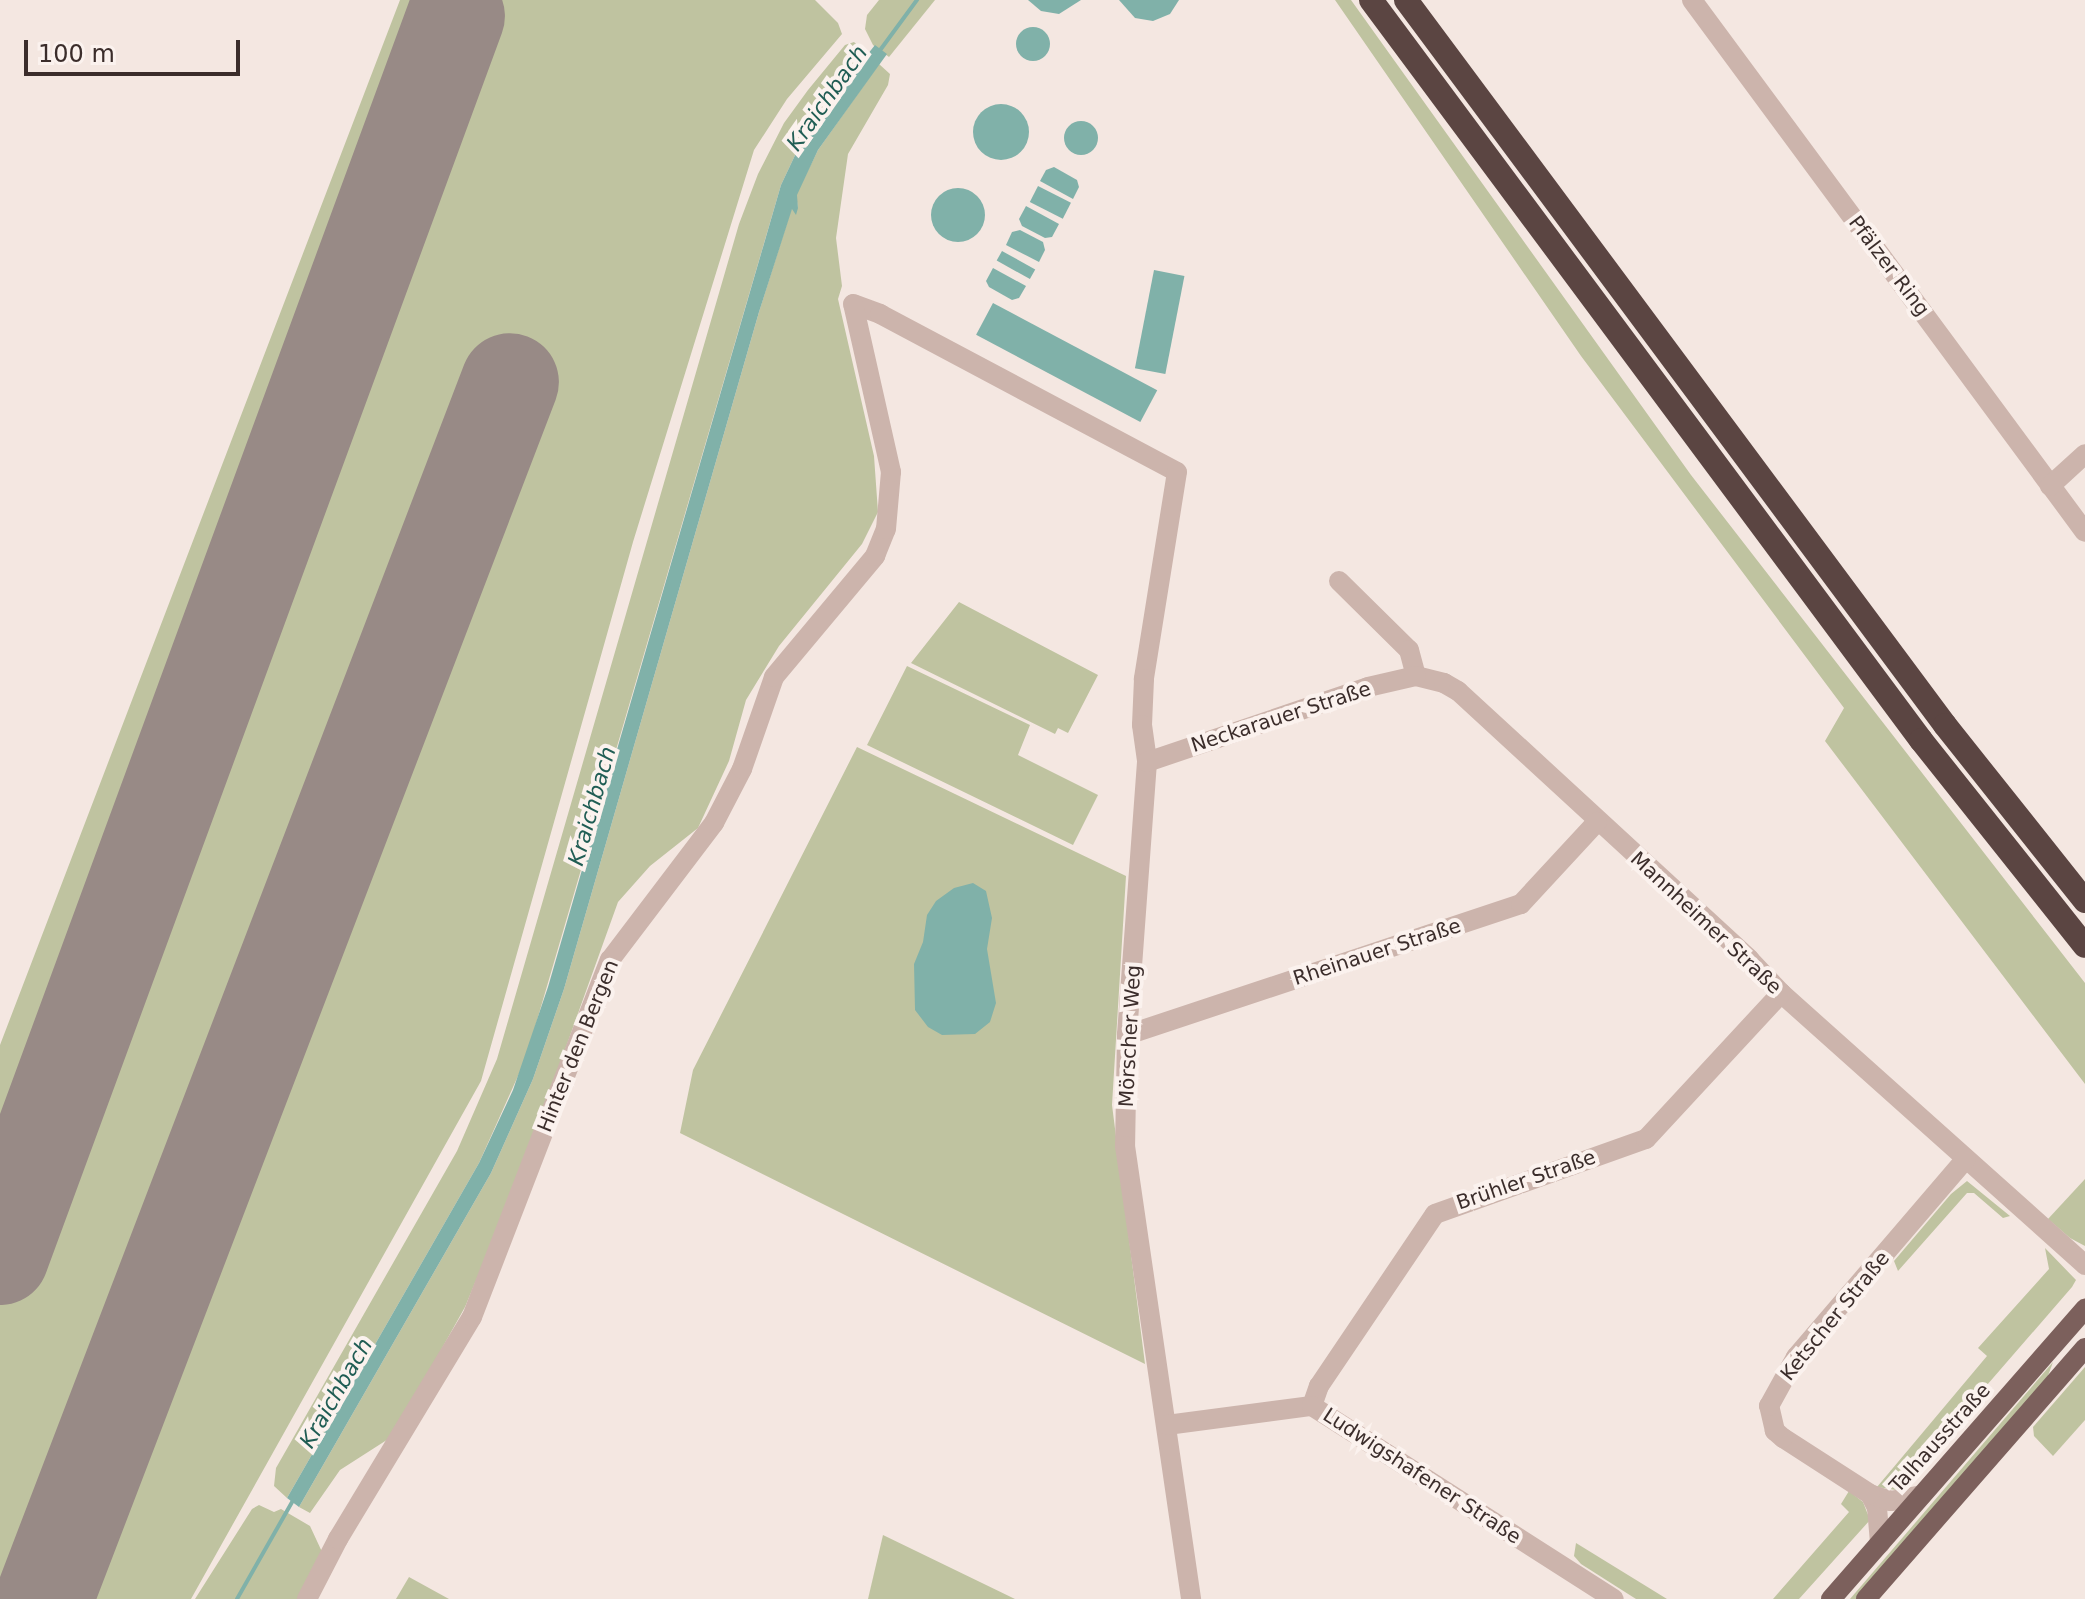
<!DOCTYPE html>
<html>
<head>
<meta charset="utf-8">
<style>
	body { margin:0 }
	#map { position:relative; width:2085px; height:1599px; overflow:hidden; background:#f4e7e1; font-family:"DejaVu Sans",sans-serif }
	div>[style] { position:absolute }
	.green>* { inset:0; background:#bfc3a0 }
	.water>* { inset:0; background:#80b1a9; transform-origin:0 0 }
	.round { border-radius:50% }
	.stream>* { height:4px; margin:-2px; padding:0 2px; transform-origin:2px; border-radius:2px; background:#80b1a9 }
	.runway>* { height:98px; margin:-49px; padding:0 49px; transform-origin:49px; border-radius:49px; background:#988a86 }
	.minor>* { height:20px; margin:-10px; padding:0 10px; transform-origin:10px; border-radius:10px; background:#ccb4ac }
	.major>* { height:20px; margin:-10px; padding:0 10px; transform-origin:10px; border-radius:10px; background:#7c605c }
	.highway>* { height:24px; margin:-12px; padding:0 12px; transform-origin:12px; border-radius:12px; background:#5b4542 }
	span { translate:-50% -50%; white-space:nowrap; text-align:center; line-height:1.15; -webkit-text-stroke:8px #fbf2ee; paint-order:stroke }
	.street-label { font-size:20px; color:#3b2d2b }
	.water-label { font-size:22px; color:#205d54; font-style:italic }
	.scale { position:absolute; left:24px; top:40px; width:216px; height:36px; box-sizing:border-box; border:4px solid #3b2d2b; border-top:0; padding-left:10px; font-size:24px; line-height:28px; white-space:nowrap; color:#3b2d2b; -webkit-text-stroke:6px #fbf2ee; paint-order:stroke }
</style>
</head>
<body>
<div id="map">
	<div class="green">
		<div style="clip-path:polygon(400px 0,815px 0,838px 23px,842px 34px,787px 99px,754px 150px,633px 542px,481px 1081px,191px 1599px,0 1599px,0 1045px)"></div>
		<div style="clip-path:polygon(879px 0,935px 0,889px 57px,873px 45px,865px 29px,867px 15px)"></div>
		<div style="clip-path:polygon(1335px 0,1351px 0,1691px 475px,2085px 983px,2085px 1084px,1825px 741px,1844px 708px,1581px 356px)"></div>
		<div style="clip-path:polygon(854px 42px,866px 53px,806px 132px,781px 185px,526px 1058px,479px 1163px,287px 1498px,274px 1486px,276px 1468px,457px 1151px,497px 1059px,739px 224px,758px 174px,784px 123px,808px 90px,845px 45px)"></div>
		<div style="clip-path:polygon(879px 64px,890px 74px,888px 85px,848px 154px,836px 238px,842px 286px,838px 299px,874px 456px,878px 512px,862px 544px,779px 646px,746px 700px,729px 761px,698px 828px,650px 866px,618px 902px,520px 1175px,465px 1307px,393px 1436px,340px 1470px,310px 1513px,299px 1507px,491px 1173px,533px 1079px,564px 989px,759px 312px,792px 207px,798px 208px,796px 195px,818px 150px)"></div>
		<div style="clip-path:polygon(959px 602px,1098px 675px,1068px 733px,1058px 728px,1055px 734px,911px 663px)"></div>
		<div style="clip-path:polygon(907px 666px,1030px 725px,1018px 755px,1098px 795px,1073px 845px,867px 745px)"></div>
		<div style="clip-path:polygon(857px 747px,1126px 876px,1112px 1105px,1145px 1364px,680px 1133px,693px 1070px)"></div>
		<div style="clip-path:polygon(2085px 1179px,2085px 1246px,2070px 1238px,2048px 1219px)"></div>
		<div style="clip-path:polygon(1967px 1181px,2010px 1216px,2003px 1218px,1974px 1193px,1967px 1193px,1898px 1271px,1894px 1261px,1951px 1194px)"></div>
		<div style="clip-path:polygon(2045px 1248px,2076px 1280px,2072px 1287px,1896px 1490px,1877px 1487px,1987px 1356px,1978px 1348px,2049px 1269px)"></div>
		<div style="clip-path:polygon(2053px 1362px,2045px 1384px,1856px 1599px,1850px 1599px)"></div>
		<div style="clip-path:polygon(2085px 1367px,2085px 1420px,2053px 1456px,2034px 1436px,2033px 1427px)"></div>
		<div style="clip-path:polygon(1849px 1491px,1863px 1502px,1870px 1520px,1799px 1599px,1773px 1599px,1849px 1512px,1841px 1504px)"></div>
		<div style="clip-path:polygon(259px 1505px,274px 1512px,281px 1509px,310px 1526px,323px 1554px,301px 1599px,195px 1599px,252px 1509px)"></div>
		<div style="clip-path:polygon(883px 1535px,1015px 1599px,868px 1599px)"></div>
		<div style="clip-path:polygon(1576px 1543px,1667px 1599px,1636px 1599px,1581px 1564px,1574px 1556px)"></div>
		<div style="clip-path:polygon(409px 1577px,449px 1599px,396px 1599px)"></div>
	</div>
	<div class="water">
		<div style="clip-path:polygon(1028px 0,1081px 0,1059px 14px,1041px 11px)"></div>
		<div style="clip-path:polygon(1119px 0,1179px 0,1170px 14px,1153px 21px,1135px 18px)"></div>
		<div class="round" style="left:1016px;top:27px;width:34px;height:34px"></div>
		<div style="clip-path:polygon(875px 45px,887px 54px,818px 150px,797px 195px,798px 208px,796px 215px,792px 209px,759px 312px,564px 989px,533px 1079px,491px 1173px,299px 1507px,287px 1498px,479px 1163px,513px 1090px,548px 987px,781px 185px,806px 132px)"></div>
		<div class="round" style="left:973px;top:104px;width:56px;height:56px"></div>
		<div class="round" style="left:1064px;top:121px;width:34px;height:34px"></div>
		<div style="clip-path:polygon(1054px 167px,1077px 180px,1079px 187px,1073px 199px,1040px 181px,1046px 170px)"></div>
		<div style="left:1038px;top:186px;width:37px;height:18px;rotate:27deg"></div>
		<div class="round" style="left:931px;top:188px;width:54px;height:54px"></div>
		<div style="clip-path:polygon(1026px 206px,1059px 224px,1052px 237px,1045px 238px,1022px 226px,1019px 219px)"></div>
		<div style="clip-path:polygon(1020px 230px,1043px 242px,1045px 250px,1039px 262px,1006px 245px,1012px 232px)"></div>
		<div style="left:1002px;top:251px;width:38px;height:11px;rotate:29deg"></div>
		<div style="clip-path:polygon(993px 268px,1026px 286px,1019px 298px,1012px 300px,989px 287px,986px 281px)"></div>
		<div style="left:1154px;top:270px;width:31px;height:100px;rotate:11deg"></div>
		<div style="left:993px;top:303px;width:186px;height:36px;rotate:28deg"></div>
		<div style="clip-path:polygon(973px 883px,986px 891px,992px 918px,987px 949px,996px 1003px,990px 1022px,975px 1034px,942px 1035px,928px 1027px,915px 1010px,914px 964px,923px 942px,927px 915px,936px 901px,954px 888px)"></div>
	</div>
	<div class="stream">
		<div style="left:878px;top:53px;width:66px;rotate:-53.7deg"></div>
		<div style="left:237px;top:1599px;width:117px;rotate:-60.4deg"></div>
	</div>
	<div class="runway">
		<div style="left:0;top:1256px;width:1321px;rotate:-69.81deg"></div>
		<div style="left:44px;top:1599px;width:1303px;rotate:-69.05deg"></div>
	</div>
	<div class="minor">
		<div style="left:1692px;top:0;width:661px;rotate:53.55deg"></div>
		<div style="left:853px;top:304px;width:29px;rotate:20deg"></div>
		<div style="left:880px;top:314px;width:336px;rotate:28deg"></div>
		<div style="left:1177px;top:472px;width:210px;rotate:99.1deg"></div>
		<div style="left:1144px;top:679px;width:46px;rotate:92.5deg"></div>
		<div style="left:1142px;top:725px;width:37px;rotate:82deg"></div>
		<div style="left:1147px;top:762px;width:274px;rotate:94.2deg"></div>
		<div style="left:1127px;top:1035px;width:111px;rotate:91deg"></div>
		<div style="left:1125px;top:1146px;width:458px;rotate:81.7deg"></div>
		<div style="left:2050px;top:486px;width:47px;rotate:-42.4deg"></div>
		<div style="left:1339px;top:581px;width:98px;rotate:44.6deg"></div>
		<div style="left:1409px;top:650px;width:27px;rotate:75deg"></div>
		<div style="left:1416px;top:676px;width:29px;rotate:14deg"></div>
		<div style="left:1444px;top:683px;width:16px;rotate:30deg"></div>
		<div style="left:1458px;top:691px;width:396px;rotate:42.6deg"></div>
		<div style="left:1749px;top:959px;width:47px;rotate:46.7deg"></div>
		<div style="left:1781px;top:993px;width:408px;rotate:41.8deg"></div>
		<div style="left:1147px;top:762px;width:233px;rotate:-18.7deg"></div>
		<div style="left:1368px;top:687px;width:49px;rotate:-12.9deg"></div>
		<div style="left:1127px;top:1035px;width:415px;rotate:-18.4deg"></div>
		<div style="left:1521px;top:904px;width:112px;rotate:-47.2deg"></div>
		<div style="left:1312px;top:1406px;width:21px;rotate:-71deg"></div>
		<div style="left:1319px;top:1386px;width:207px;rotate:-56deg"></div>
		<div style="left:1435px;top:1214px;width:224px;rotate:-19.6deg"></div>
		<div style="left:1646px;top:1139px;width:199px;rotate:-47.2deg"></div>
		<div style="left:1167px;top:1425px;width:146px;rotate:-7.5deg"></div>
		<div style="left:1312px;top:1406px;width:358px;rotate:32.6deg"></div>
		<div style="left:1870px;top:1494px;width:16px;rotate:63deg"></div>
		<div style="left:1877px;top:1508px;width:36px;rotate:85deg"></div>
		<div style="left:1922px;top:1495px;width:32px;rotate:169deg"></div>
		<div style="left:1891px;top:1501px;width:22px;rotate:-162deg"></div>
		<div style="left:1870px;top:1494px;width:103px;rotate:-147.2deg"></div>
		<div style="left:1783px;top:1438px;width:11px;rotate:-139deg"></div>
		<div style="left:1775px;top:1431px;width:26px;rotate:-103deg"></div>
		<div style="left:1769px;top:1406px;width:56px;rotate:-61.1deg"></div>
		<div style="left:1796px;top:1357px;width:261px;rotate:-49.4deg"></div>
		<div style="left:307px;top:1599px;width:68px;rotate:-62.7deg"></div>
		<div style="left:338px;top:1539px;width:259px;rotate:-58.9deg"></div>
		<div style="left:472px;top:1317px;width:383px;rotate:-68.9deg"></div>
		<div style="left:610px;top:960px;width:172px;rotate:-52.8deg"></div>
		<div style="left:714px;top:823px;width:61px;rotate:-62.6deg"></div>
		<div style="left:742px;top:769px;width:97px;rotate:-70.8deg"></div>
		<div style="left:774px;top:677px;width:158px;rotate:-50.1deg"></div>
		<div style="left:875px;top:556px;width:29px;rotate:-68deg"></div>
		<div style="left:886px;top:529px;width:57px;rotate:-85deg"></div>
		<div style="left:891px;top:472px;width:172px;rotate:-102.7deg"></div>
	</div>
	<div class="major">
		<div style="left:1831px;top:1599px;width:386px;rotate:-48.8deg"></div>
		<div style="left:1866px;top:1599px;width:333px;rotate:-48.9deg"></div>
	</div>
	<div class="highway">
		<div style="left:1371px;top:0;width:922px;rotate:53.38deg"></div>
		<div style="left:1921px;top:740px;width:263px;rotate:51.5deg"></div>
		<div style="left:1406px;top:0;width:903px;rotate:53.37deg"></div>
		<div style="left:1945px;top:725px;width:225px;rotate:51.5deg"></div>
	</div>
	<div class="street-label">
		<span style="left:1889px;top:266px;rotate:53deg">Pfälzer Ring</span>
		<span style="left:1281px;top:717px;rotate:-18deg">Neckarauer Straße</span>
		<span style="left:1706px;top:923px;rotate:43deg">Mannheimer Straße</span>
		<span style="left:1377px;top:952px;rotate:-18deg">Rheinauer Straße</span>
		<span style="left:1130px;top:1036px;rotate:-87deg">Mörscher Weg</span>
		<span style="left:578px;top:1046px;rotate:-68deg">Hinter den Bergen</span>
		<span style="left:1526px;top:1180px;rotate:-19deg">Brühler Straße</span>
		<span style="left:1835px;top:1316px;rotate:-51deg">Ketscher Straße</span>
		<span style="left:1940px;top:1438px;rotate:-48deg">Talhausstraße</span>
		<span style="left:1422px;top:1476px;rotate:33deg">Ludwigshafener Straße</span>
	</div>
	<div class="water-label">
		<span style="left:827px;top:98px;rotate:-55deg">Kraichbach</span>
		<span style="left:592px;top:806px;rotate:-74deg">Kraichbach</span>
		<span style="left:336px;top:1393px;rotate:-60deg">Kraichbach</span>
	</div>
	<div class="scale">100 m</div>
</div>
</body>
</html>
